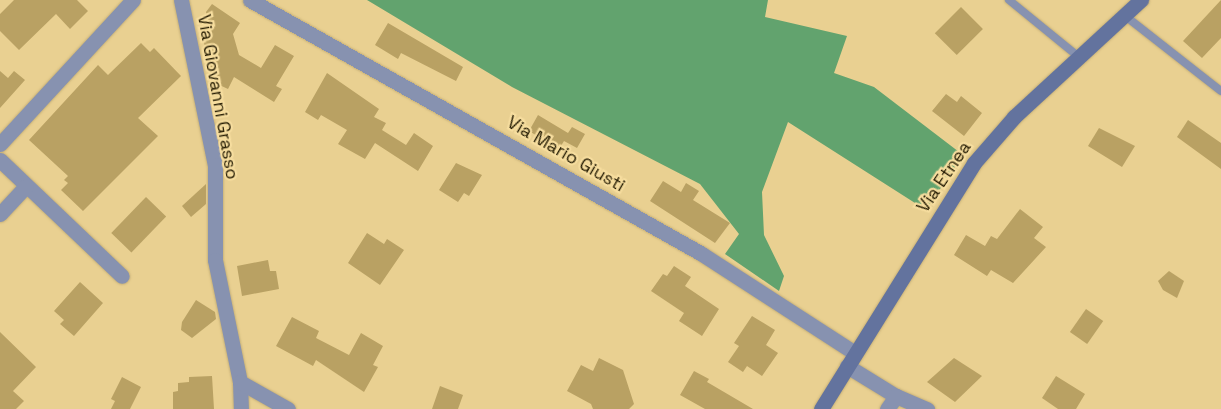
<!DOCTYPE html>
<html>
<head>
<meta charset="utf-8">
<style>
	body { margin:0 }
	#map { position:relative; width:1221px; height:409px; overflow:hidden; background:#e9d091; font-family:"Space Grotesk",sans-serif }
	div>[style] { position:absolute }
	.forest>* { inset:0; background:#62a36e }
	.building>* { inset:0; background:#b9a163; transform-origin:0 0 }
	.roads { filter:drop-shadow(0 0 1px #c6b078) drop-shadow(0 0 1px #c6b078) }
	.lane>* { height:8px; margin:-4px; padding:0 4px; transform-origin:4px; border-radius:4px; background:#8792b0 }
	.street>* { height:15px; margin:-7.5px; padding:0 7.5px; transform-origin:7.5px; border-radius:7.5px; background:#8792b0 }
	.secondary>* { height:15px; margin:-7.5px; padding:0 7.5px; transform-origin:7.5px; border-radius:7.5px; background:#63739e }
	span { translate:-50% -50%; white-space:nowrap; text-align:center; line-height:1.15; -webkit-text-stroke:4.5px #f6dd9e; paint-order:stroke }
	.street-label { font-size:18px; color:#261d04 }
</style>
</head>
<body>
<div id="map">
	<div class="forest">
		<div style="clip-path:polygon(367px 0,768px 0,765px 17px,847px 36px,834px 73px,874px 87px,963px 155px,926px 210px,788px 122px,762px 192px,764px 235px,784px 276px,779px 291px,725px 254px,739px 234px,700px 184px,512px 87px)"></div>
	</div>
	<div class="building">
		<div style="clip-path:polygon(14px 0,77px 0,88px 11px,70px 29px,56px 14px,19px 50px,0 31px,0 14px)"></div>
		<div style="clip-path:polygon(1221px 0,1221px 38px,1202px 58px,1183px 41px)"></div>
		<div style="clip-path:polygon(212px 4px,240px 23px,233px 34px,239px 55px,261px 68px,275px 45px,294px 56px,276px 86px,282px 89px,274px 102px,234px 77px,228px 89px,213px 82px,203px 38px,212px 36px,206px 12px)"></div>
		<div style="left:961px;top:7px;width:31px;height:37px;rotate:45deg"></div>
		<div style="clip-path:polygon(388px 23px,463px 67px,456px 81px,401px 53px,398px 59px,375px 45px)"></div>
		<div style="clip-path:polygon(141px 43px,150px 52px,154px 48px,181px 76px,138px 118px,158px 136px,83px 211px,61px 190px,68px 183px,64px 180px,68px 176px,29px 140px,98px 65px,108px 75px)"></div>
		<div style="clip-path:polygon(0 71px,8px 78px,14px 71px,25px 80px,0 108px)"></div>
		<div style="clip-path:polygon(327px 73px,379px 109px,374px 117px,386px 123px,382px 130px,406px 145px,414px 133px,433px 146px,418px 171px,375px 143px,365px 159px,338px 144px,347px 130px,321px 115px,318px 120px,305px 112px)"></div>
		<div style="clip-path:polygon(946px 94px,957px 102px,961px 96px,982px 113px,964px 136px,932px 111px)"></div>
		<div style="clip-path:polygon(538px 115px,568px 133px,572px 127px,585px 134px,577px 148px,564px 141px,559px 149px,529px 131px)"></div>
		<div style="clip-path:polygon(1188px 120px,1221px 143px,1221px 169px,1177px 137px)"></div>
		<div style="clip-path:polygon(1099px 128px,1135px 146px,1122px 167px,1088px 146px)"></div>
		<div style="clip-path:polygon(456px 163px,482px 175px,469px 196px,464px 193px,458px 202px,439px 190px)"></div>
		<div style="clip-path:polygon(663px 181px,681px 192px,686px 183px,699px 191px,693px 200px,730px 223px,715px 243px,650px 201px)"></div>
		<div style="clip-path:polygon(206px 184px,206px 204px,191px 217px,182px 206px)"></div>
		<div style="left:146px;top:197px;width:28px;height:50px;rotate:44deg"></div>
		<div style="clip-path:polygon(1020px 209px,1043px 227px,1034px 238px,1046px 247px,1013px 283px,991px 270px,987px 276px,954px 255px,966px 235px,985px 246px,991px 236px,997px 239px)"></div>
		<div style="clip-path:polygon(367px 233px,384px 244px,387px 239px,404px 250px,380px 285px,348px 263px)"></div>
		<div style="clip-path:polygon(268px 260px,270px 271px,276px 271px,279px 289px,242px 296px,237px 266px)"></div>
		<div style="clip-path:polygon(674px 266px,691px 277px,685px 286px,719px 309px,702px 336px,679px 321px,684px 313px,651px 291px,663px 274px,667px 276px)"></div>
		<div style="clip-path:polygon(1169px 271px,1184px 281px,1177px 298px,1163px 290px,1158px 281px)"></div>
		<div style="clip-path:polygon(80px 282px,103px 303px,74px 336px,60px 324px,64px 320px,54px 311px)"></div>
		<div style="clip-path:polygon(196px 300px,215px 312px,216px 319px,192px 338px,181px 330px,182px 322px)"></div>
		<div style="left:1086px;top:309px;width:21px;height:28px;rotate:35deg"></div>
		<div style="clip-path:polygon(752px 316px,775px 330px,766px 345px,778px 353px,762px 376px,747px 366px,743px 372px,728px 362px,739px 346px,734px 343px)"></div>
		<div style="clip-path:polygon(292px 317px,319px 331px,316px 338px,349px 355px,361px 333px,383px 346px,373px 365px,378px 367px,364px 392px,316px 360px,313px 366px,276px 346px)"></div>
		<div style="clip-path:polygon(0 332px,36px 367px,13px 391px,24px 401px,16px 409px,0 409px)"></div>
		<div style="clip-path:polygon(599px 358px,623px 370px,634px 404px,629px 409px,593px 409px,591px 404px,567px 391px,581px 365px,593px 371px)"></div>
		<div style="clip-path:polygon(954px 358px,982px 376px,955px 402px,927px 382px)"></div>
		<div style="clip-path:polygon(694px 371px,709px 379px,707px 382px,753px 409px,705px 409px,680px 395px)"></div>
		<div style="clip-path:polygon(212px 376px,214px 409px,173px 409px,173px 392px,178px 391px,178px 383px,189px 382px,189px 377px)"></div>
		<div style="clip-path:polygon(1056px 376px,1085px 394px,1076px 409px,1058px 409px,1042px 398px)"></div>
		<div style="clip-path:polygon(122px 377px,141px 387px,130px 409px,111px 409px,115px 401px,111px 399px)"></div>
		<div style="clip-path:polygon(440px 386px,463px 395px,458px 409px,432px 409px)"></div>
	</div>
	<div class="roads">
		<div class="lane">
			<div style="left:1009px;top:0;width:90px;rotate:39.2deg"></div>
			<div style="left:1124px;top:15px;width:123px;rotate:38.1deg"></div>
		</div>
		<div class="street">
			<div style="left:181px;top:0;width:168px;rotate:78.4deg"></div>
			<div style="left:215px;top:165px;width:95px;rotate:90deg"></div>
			<div style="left:215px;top:260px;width:125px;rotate:78.4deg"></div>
			<div style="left:240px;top:382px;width:27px;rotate:88deg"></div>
			<div style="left:250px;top:0;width:518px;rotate:29.33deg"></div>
			<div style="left:702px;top:254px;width:182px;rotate:32.9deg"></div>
			<div style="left:0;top:144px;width:196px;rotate:-47.3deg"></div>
			<div style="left:0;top:160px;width:168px;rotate:43.6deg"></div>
			<div style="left:0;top:214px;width:38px;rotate:-47deg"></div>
			<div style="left:847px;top:366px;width:57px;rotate:31.5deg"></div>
			<div style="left:896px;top:396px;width:34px;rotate:23deg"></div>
			<div style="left:240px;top:382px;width:55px;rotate:29.4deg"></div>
			<div style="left:887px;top:409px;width:16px;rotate:-55deg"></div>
		</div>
		<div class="secondary">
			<div style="left:821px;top:409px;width:290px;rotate:-58.1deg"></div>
			<div style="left:974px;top:163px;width:61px;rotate:-49deg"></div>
			<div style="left:1014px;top:117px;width:173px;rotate:-42.7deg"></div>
		</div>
	</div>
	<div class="street-label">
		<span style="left:218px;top:97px;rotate:80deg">Via Giovanni Grasso</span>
		<span style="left:566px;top:154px;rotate:30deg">Via Mario Giusti</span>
		<span style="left:944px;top:177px;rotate:-56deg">Via Etnea</span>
	</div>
</div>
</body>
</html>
